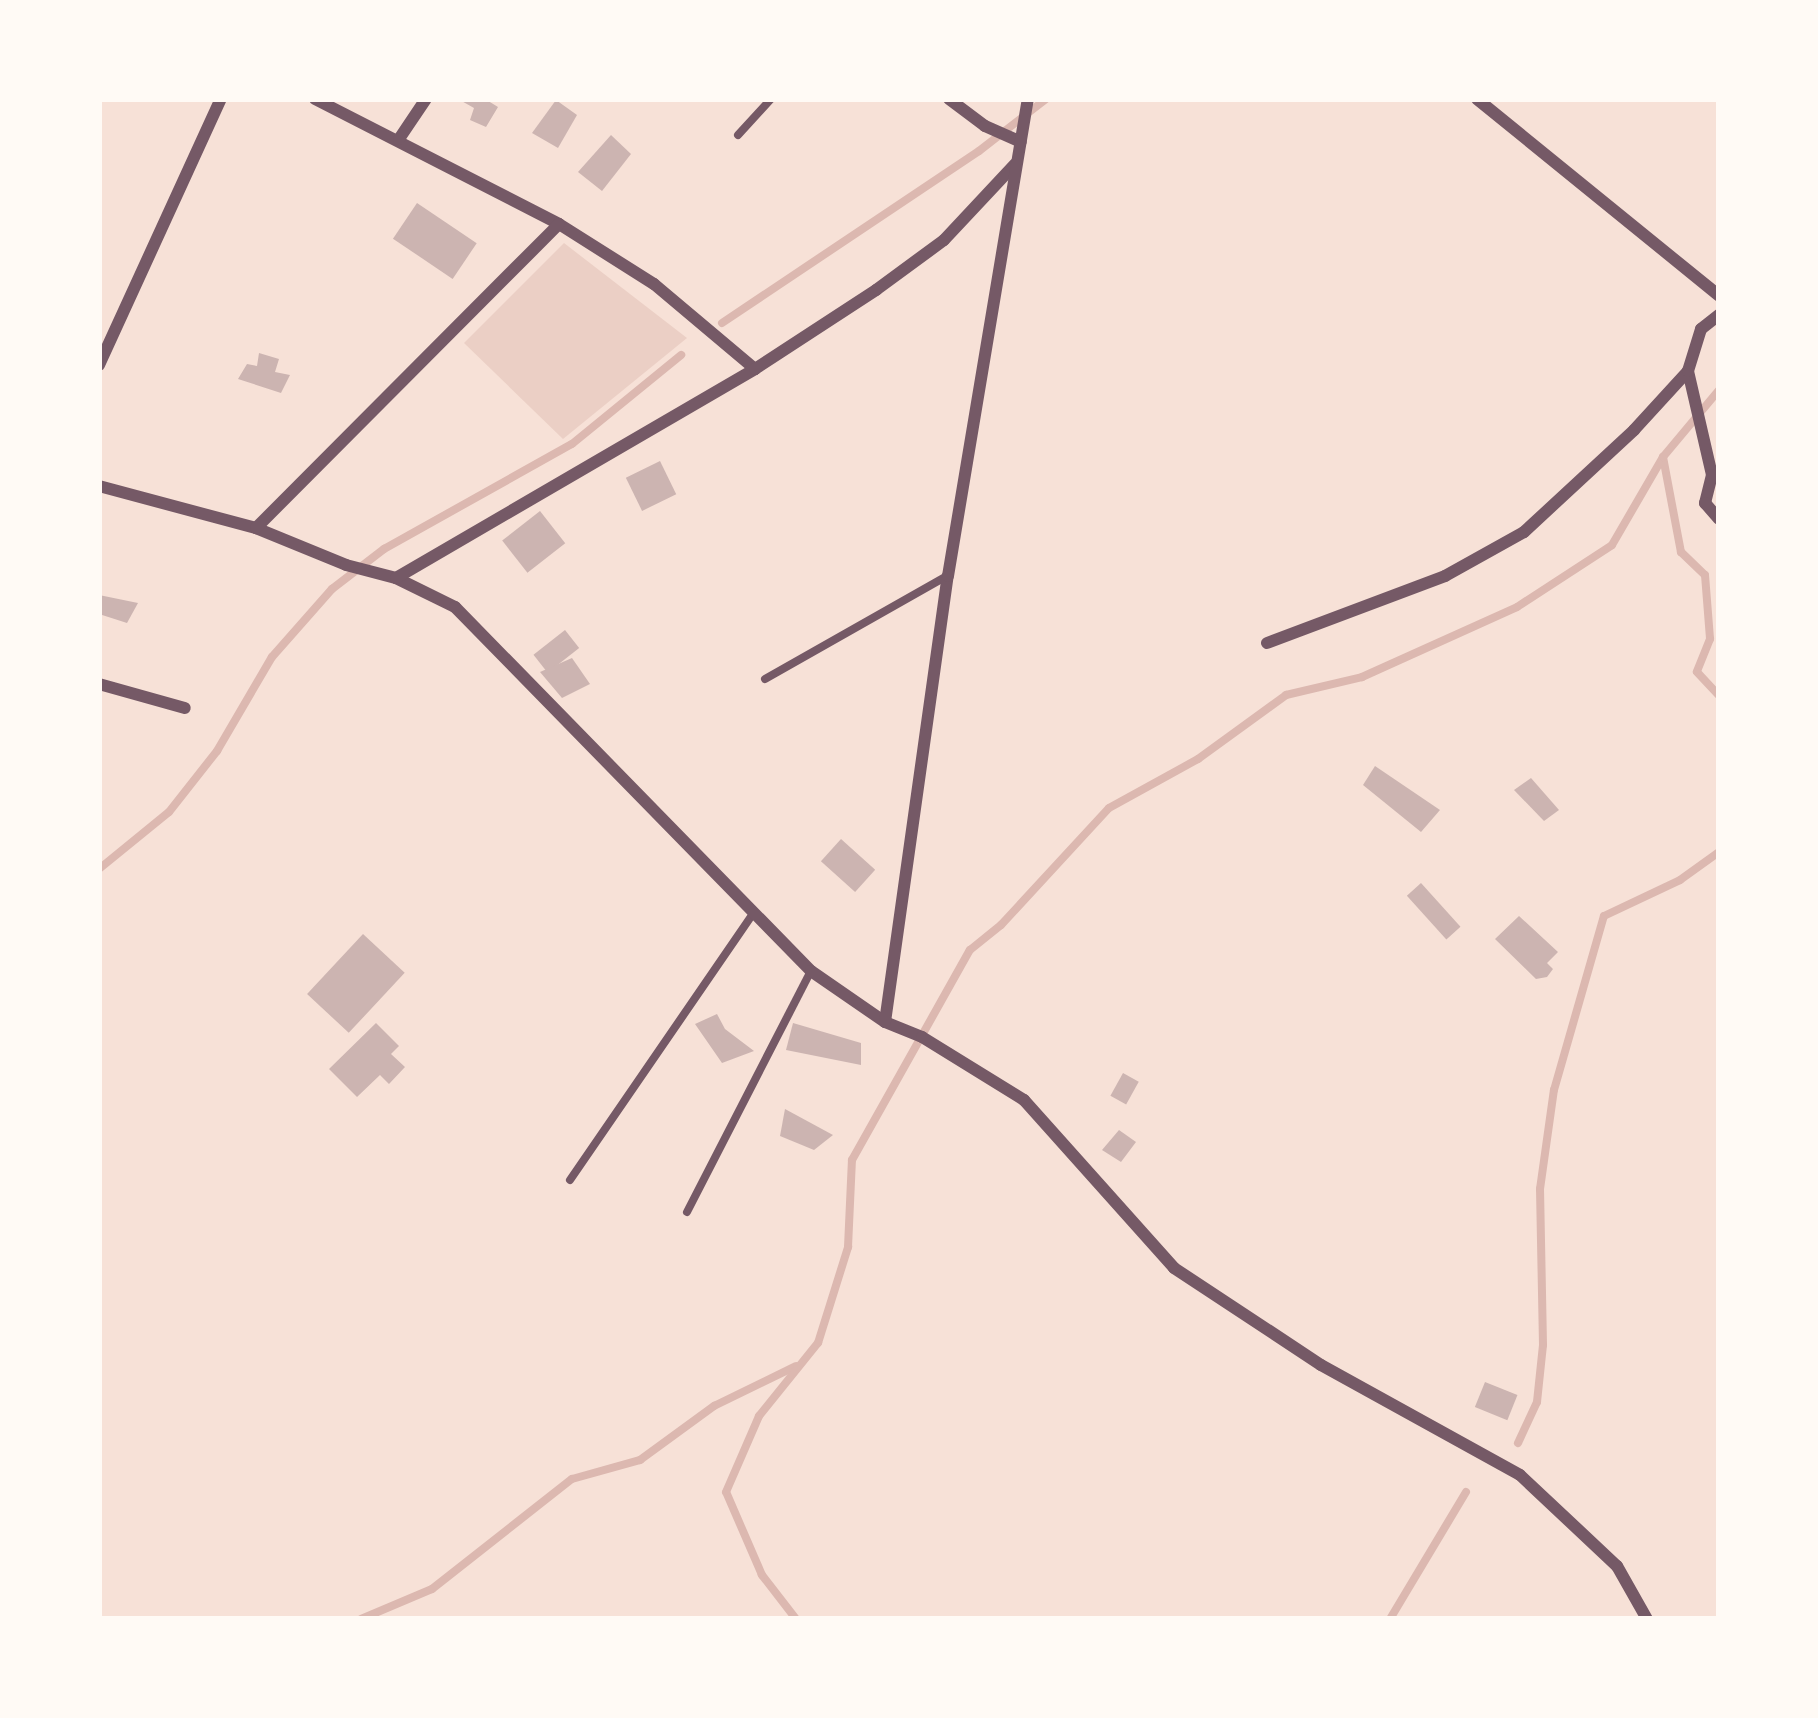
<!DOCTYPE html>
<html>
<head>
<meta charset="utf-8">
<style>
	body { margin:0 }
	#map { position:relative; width:1818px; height:1718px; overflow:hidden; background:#f7e1d7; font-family:Roboto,sans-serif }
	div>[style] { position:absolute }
	.green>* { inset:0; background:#ebcfc5 }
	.stream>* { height:8px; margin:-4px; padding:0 4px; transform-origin:4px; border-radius:4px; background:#dcb8b0 }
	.building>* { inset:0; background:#ccb4b1; transform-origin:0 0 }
	.service>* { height:8px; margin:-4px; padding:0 4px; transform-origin:4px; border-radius:4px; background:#755966 }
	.minor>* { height:12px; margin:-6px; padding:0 6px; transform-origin:6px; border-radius:6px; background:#755966 }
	span { translate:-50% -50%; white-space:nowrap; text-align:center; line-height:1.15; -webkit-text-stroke:12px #fffaf5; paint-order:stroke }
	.frame { position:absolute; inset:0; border:102px solid #fffaf5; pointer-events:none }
</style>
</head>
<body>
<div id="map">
	<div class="green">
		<div style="clip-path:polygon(564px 243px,687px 338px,563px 439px,464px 343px)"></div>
	</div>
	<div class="stream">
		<div style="left:722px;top:323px;width:309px;rotate:-33.8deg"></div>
		<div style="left:979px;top:151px;width:85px;rotate:-37.8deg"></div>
		<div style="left:1663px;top:457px;width:97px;rotate:79.3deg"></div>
		<div style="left:1681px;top:552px;width:33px;rotate:44deg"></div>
		<div style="left:1705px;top:575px;width:64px;rotate:85.5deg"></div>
		<div style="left:1710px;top:639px;width:35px;rotate:112deg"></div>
		<div style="left:1697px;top:672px;width:33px;rotate:47deg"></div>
		<div style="left:99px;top:869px;width:90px;rotate:-39.2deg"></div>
		<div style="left:169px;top:812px;width:78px;rotate:-51.8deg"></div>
		<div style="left:217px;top:751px;width:109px;rotate:-59.7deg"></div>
		<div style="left:272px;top:657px;width:91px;rotate:-48.6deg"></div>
		<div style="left:332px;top:589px;width:66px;rotate:-37.6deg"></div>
		<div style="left:384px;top:549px;width:215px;rotate:-29.2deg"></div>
		<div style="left:572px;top:444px;width:141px;rotate:-39.2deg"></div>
		<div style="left:1518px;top:1443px;width:45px;rotate:-65.1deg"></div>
		<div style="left:1537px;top:1402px;width:57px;rotate:-84deg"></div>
		<div style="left:1543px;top:1345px;width:156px;rotate:-91.1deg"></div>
		<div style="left:1540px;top:1189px;width:100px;rotate:-82deg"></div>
		<div style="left:1554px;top:1090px;width:181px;rotate:-74deg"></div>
		<div style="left:1604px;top:916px;width:84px;rotate:-25.3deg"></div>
		<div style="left:1680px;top:880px;width:48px;rotate:-35.7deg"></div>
		<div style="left:361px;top:1619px;width:77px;rotate:-22.9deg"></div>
		<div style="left:432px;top:1589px;width:178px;rotate:-38.2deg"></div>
		<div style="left:572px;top:1479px;width:71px;rotate:-15.6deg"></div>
		<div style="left:640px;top:1460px;width:92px;rotate:-36.1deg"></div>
		<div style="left:714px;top:1406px;width:91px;rotate:-26deg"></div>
		<div style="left:796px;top:1619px;width:56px;rotate:-127.7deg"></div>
		<div style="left:762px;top:1575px;width:90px;rotate:-113.4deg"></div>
		<div style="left:726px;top:1492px;width:83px;rotate:-66.5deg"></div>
		<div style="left:759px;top:1416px;width:94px;rotate:-51.1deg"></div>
		<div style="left:818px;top:1343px;width:101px;rotate:-72.6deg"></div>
		<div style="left:848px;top:1247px;width:87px;rotate:-87.4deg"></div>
		<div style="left:852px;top:1160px;width:241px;rotate:-60.7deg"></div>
		<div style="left:970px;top:950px;width:40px;rotate:-39deg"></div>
		<div style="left:1001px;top:925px;width:159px;rotate:-47.3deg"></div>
		<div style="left:1109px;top:808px;width:102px;rotate:-28.8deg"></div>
		<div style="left:1198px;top:759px;width:109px;rotate:-36deg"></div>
		<div style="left:1286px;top:695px;width:78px;rotate:-13.3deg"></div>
		<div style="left:1362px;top:677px;width:170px;rotate:-24.3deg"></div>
		<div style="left:1517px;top:607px;width:113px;rotate:-33.1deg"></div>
		<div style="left:1612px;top:545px;width:102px;rotate:-59.9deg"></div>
		<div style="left:1663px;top:457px;width:87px;rotate:-50.1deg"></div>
		<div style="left:1390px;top:1619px;width:148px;rotate:-59.1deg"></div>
	</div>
	<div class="building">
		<div style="clip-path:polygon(458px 99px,485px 99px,498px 107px,486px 127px,470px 120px,474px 108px)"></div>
		<div style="clip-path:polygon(556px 100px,577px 115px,558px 148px,532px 133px)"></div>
		<div style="clip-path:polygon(611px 135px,631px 154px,602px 191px,578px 172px)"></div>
		<div style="left:417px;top:203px;width:72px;height:43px;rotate:34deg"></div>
		<div style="clip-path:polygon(259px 353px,279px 359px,275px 372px,290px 375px,281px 393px,238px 379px,247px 364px,257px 366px)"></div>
		<div style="left:660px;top:461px;width:37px;height:38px;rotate:64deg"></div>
		<div style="left:540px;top:511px;width:41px;height:48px;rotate:52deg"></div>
		<div style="clip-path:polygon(99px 595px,138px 603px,127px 623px,99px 614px)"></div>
		<div style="left:565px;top:630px;width:23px;height:40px;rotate:52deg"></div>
		<div style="clip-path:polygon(572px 658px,590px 684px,562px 698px,540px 672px)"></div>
		<div style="clip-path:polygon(1375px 766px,1440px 810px,1421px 832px,1363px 785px)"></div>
		<div style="clip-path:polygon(1531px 778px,1559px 810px,1544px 821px,1514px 790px)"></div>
		<div style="left:841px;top:839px;width:46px;height:30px;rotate:42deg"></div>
		<div style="left:1421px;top:883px;width:59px;height:19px;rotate:48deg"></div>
		<div style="clip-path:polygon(1519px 916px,1558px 952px,1547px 963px,1553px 969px,1547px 977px,1536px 979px,1495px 939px)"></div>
		<div style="left:363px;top:934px;width:57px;height:82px;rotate:43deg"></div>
		<div style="clip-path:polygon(717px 1014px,725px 1029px,754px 1051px,722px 1063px,695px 1024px)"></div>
		<div style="clip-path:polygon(376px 1023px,399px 1046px,391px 1054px,405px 1067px,389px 1084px,380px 1075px,357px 1097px,329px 1069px)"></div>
		<div style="clip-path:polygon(793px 1023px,861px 1043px,861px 1065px,786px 1050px)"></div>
		<div style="left:1123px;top:1073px;width:18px;height:26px;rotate:29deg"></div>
		<div style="clip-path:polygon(785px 1109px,833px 1135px,814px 1150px,780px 1136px)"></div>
		<div style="clip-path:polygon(1119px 1130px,1136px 1142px,1121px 1162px,1102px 1150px)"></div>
		<div style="left:1485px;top:1382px;width:35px;height:27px;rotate:22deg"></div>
	</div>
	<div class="service">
		<div style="left:738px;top:135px;width:49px;rotate:-47.5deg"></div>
		<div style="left:765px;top:679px;width:209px;rotate:-29.5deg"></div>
		<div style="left:570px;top:1180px;width:323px;rotate:-55.5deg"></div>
		<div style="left:687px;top:1212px;width:271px;rotate:-62.8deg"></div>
	</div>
	<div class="minor">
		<div style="left:315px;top:99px;width:274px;rotate:27.1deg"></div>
		<div style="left:559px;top:224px;width:112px;rotate:32.3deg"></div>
		<div style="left:654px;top:284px;width:132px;rotate:40.1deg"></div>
		<div style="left:949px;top:99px;width:45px;rotate:36.9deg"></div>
		<div style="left:985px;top:126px;width:39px;rotate:24deg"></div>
		<div style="left:1477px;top:99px;width:312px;rotate:39.1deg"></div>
		<div style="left:399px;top:139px;width:48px;rotate:-56deg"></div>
		<div style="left:99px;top:365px;width:293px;rotate:-65.4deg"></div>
		<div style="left:1688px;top:371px;width:107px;rotate:77deg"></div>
		<div style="left:1712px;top:475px;width:29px;rotate:104deg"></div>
		<div style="left:1705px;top:503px;width:21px;rotate:49deg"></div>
		<div style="left:99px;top:486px;width:163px;rotate:15deg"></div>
		<div style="left:256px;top:528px;width:97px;rotate:22.3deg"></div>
		<div style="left:346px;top:565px;width:52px;rotate:14.6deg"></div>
		<div style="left:396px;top:578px;width:66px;rotate:26.2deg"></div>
		<div style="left:455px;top:607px;width:509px;rotate:45.64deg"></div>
		<div style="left:811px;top:971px;width:90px;rotate:34.6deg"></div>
		<div style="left:885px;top:1022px;width:40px;rotate:22deg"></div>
		<div style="left:922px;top:1037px;width:120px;rotate:31.7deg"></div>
		<div style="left:1024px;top:1100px;width:225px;rotate:48.2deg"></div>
		<div style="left:1174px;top:1268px;width:176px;rotate:33.4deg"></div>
		<div style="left:1321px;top:1365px;width:227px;rotate:28.9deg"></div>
		<div style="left:1520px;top:1475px;width:133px;rotate:43.2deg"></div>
		<div style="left:1617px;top:1566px;width:61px;rotate:60.5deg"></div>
		<div style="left:256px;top:528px;width:429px;rotate:-45.1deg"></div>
		<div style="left:396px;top:578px;width:415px;rotate:-30.2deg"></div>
		<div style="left:755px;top:369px;width:145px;rotate:-33.1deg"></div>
		<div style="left:876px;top:290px;width:84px;rotate:-36.3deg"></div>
		<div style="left:944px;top:240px;width:104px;rotate:-46.9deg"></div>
		<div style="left:1267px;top:643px;width:190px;rotate:-20.6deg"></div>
		<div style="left:1445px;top:576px;width:90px;rotate:-29.1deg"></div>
		<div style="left:1524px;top:532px;width:150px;rotate:-42.8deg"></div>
		<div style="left:1634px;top:430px;width:80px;rotate:-47.5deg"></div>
		<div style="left:1688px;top:371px;width:44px;rotate:-72.8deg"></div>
		<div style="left:1701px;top:329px;width:23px;rotate:-38deg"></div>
		<div style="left:99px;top:684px;width:89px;rotate:15.6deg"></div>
		<div style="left:885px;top:1022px;width:450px;rotate:-82deg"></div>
		<div style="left:948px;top:576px;width:484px;rotate:-80.5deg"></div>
	</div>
	<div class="frame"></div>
</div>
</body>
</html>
